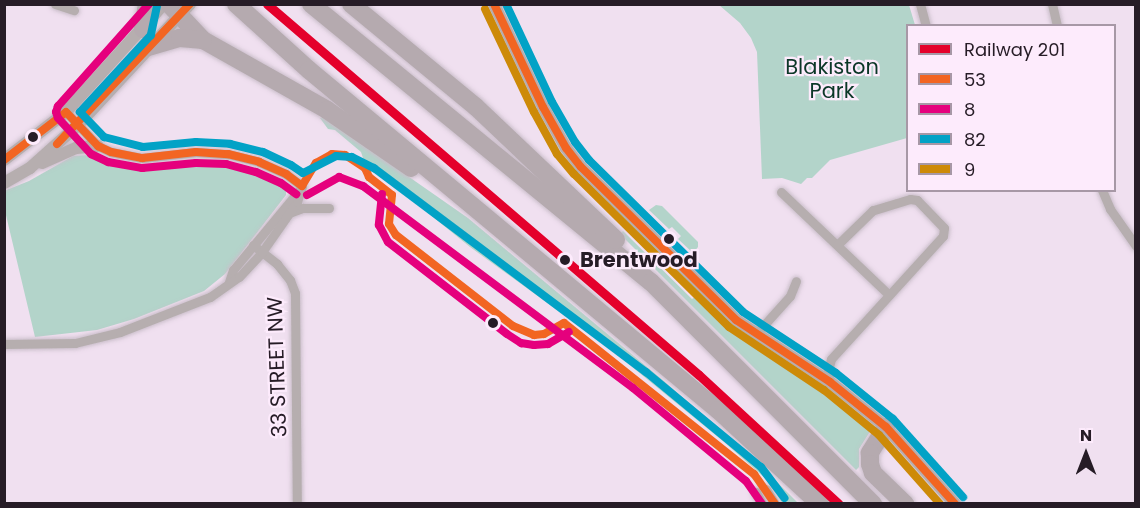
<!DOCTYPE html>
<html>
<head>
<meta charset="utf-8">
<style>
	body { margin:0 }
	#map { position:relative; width:1140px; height:508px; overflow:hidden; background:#f0e0f0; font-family:Poppins,sans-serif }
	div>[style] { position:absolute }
	.green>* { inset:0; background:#b3d4ca }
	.roads { filter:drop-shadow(0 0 2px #cabeca) drop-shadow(0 0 2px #cabeca) }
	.minor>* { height:9px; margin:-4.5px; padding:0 4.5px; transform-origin:4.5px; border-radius:4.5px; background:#b6aeaf }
	.tertiary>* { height:12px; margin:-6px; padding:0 6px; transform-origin:6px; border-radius:6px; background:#b6aeaf }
	.motorway>* { height:18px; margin:-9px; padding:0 9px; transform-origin:9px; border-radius:9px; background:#b5aaaf }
	.bus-1>* { height:8px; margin:-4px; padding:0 4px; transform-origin:4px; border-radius:4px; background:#f26522 }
	.bus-2>* { height:8px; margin:-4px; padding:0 4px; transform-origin:4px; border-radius:4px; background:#e5007d }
	.bus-3>* { height:8px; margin:-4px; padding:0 4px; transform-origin:4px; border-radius:4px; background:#02a2c6 }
	.bus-4>* { height:8px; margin:-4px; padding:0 4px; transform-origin:4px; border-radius:4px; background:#cd8a08 }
	.rail-1>* { height:9px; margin:-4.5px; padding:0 4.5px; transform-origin:4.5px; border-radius:4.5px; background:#e4002b }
	.dots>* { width:16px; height:16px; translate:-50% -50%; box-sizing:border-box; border:3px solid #fdebfc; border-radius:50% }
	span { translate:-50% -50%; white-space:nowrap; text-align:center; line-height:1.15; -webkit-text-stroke:4.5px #fdebfc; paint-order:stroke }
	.park-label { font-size:21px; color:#0b3727 }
	.stop-label { font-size:21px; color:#261c26; font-weight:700 }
	.left { translate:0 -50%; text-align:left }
	.street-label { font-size:21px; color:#261c26 }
	.frame { position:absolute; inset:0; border:6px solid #261c26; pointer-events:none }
	.legend { position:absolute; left:906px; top:24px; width:210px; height:168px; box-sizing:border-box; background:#fdebfc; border:2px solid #a798a6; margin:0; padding:8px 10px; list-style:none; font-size:18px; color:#261c26 }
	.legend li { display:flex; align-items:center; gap:12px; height:30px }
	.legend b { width:30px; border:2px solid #a798a6 }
	.north { position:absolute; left:1056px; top:424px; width:60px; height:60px; -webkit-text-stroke:4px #fdebfc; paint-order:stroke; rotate:0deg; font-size:16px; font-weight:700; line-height:24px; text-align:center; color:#261c26 }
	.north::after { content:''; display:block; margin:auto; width:21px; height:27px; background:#261c26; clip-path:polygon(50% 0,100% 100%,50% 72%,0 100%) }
</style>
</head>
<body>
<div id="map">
	<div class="green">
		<div style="clip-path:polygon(719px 5px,909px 5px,915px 25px,908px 26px,907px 138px,830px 160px,812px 178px,807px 178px,801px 184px,782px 178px,762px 179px,757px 52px,751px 38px,740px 23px)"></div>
		<div style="clip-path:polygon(323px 117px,468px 218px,664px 381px,763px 468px,798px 503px,782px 503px,767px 480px,724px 442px,604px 344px,470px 247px,364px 161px,361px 152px,335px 130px,328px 129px,320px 118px)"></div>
		<div style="clip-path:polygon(89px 155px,142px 169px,205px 162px,227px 164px,253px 169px,275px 180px,286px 189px,286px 195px,225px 274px,204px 291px,134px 319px,97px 330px,35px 337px,5px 211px,4px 191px,29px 181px,73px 156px)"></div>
		<div style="clip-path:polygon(656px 205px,662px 206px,698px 242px,698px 247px,693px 253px,678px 239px,681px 236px,672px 227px,669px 229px,649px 210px)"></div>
		<div style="clip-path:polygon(623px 231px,692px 299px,695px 297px,722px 323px,825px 392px,870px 427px,871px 430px,859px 449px,859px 467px,856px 470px,620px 234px)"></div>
	</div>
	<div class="roads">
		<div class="minor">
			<div style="left:55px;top:4px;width:20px;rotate:18deg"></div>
			<div style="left:920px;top:4px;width:23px;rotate:75deg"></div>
			<div style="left:1052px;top:4px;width:23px;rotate:77deg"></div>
			<div style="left:66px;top:112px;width:47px;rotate:46.7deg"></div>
			<div style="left:98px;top:146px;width:14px;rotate:25deg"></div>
			<div style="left:111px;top:152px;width:32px;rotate:11deg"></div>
			<div style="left:142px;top:158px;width:54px;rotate:-6.3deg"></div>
			<div style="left:196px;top:152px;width:32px;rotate:4deg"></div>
			<div style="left:228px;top:154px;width:32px;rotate:14deg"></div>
			<div style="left:259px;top:162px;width:30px;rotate:24deg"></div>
			<div style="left:286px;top:174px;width:20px;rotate:37deg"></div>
			<div style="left:1102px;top:190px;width:21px;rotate:67deg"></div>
			<div style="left:1110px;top:209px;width:45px;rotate:54.9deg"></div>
			<div style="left:781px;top:192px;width:149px;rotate:43.6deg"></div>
			<div style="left:289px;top:213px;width:15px;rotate:-20deg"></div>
			<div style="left:303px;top:208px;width:26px"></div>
			<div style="left:253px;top:245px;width:31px;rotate:38deg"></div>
			<div style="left:277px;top:264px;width:21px;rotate:51deg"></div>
			<div style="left:290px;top:280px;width:14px;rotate:69deg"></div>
			<div style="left:295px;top:293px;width:211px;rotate:89.5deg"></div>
			<div style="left:229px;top:282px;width:13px;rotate:-72deg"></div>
			<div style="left:233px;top:270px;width:107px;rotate:-50.3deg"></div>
			<div style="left:755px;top:335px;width:52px;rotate:-48.1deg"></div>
			<div style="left:790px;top:296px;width:16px;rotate:-68deg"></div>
			<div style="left:4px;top:344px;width:71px;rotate:-0.8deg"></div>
			<div style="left:75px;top:343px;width:46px;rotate:-13.7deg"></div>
			<div style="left:120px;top:332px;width:97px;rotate:-21.3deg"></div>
			<div style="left:210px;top:297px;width:35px;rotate:-35deg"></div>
			<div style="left:239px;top:277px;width:34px;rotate:-47deg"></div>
			<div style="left:262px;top:252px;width:61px;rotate:-55deg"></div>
			<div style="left:297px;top:202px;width:17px;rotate:-73deg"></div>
			<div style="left:830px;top:382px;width:11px;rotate:-100deg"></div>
			<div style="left:828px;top:371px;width:12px;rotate:-76deg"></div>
			<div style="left:831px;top:359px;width:166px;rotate:-47.7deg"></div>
			<div style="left:943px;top:236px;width:8px;rotate:-83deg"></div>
			<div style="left:944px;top:228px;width:39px;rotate:-134deg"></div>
			<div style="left:917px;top:200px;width:7px;rotate:-172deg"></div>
			<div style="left:910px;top:199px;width:39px;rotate:163deg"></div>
			<div style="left:873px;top:210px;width:49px;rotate:135.8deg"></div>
			<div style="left:766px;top:489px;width:17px;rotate:59deg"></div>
			<div style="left:756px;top:492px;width:13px;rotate:63deg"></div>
		</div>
		<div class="tertiary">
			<div style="left:494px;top:4px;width:114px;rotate:64.6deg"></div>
			<div style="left:543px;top:107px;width:47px;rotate:60.7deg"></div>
			<div style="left:566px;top:148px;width:24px;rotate:52deg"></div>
			<div style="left:581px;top:167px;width:218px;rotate:44.6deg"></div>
			<div style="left:736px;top:320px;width:113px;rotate:33.4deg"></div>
			<div style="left:830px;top:382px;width:72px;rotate:38.8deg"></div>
			<div style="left:886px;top:427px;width:103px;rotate:48.1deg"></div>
			<div style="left:4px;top:160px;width:78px;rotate:-37.7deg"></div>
			<div style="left:66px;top:112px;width:146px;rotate:-47.8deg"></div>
			<div style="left:42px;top:163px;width:37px;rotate:-24deg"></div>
			<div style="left:76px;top:148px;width:22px;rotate:-5deg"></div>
			<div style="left:4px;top:183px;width:30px;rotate:-30deg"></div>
			<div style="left:30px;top:168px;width:64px;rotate:-41.9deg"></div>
			<div style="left:78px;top:125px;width:165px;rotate:-47.2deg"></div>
		</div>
		<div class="motorway">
			<div style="left:169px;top:4px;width:50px;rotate:46.6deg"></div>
			<div style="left:203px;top:40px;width:142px;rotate:29.4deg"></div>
			<div style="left:327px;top:110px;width:102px;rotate:34.6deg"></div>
			<div style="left:236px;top:4px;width:98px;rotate:42.1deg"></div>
			<div style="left:309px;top:70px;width:532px;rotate:39.74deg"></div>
			<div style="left:718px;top:410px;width:139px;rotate:42.7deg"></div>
			<div style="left:311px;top:4px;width:439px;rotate:39.3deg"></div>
			<div style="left:651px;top:282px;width:314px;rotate:45deg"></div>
			<div style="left:351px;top:4px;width:162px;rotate:39.5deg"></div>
			<div style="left:476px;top:107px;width:193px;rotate:43.5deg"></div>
			<div style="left:143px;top:29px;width:25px;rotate:-81deg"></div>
			<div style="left:148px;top:47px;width:33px;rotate:-16deg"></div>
			<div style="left:180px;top:38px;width:23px;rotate:5deg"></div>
			<div style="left:886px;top:427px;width:31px;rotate:122deg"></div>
			<div style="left:870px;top:453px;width:11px;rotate:90deg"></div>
			<div style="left:870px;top:464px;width:9px;rotate:72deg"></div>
			<div style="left:873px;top:473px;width:45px;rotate:44.1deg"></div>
		</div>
	</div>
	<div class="bus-1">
		<div style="left:494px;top:4px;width:114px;rotate:64.6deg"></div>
		<div style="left:543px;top:107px;width:47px;rotate:60.7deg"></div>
		<div style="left:566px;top:148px;width:24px;rotate:52deg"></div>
		<div style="left:581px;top:167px;width:218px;rotate:44.6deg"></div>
		<div style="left:736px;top:320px;width:113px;rotate:33.4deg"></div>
		<div style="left:830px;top:382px;width:72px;rotate:38.8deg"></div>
		<div style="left:886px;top:427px;width:103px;rotate:48.1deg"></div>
		<div style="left:57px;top:144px;width:193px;rotate:-46.5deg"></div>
		<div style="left:4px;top:160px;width:78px;rotate:-37.7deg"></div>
		<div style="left:66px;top:112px;width:47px;rotate:46.7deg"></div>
		<div style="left:98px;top:146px;width:14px;rotate:25deg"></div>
		<div style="left:111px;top:152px;width:32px;rotate:11deg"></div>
		<div style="left:142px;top:158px;width:54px;rotate:-6.3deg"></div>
		<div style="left:196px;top:152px;width:32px;rotate:4deg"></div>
		<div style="left:228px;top:154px;width:32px;rotate:14deg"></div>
		<div style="left:259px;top:162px;width:30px;rotate:24deg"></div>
		<div style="left:286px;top:174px;width:20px;rotate:37deg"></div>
		<div style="left:302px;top:186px;width:27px;rotate:-59deg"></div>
		<div style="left:316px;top:163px;width:18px;rotate:-29deg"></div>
		<div style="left:332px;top:154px;width:13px;rotate:4deg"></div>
		<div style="left:345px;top:155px;width:24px;rotate:33deg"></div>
		<div style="left:365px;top:168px;width:10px;rotate:66deg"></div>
		<div style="left:369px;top:177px;width:29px;rotate:38deg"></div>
		<div style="left:392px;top:195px;width:29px;rotate:96deg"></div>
		<div style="left:389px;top:224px;width:13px;rotate:58deg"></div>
		<div style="left:396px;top:235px;width:148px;rotate:37.9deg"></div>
		<div style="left:513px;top:326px;width:23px;rotate:23deg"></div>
		<div style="left:534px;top:335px;width:10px;rotate:-6deg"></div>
		<div style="left:544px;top:334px;width:23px;rotate:-29deg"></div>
		<div style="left:564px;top:323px;width:243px;rotate:38.5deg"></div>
		<div style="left:754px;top:474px;width:37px;rotate:55deg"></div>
	</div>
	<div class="bus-2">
		<div style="left:149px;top:4px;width:137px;rotate:131.7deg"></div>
		<div style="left:58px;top:106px;width:6px;rotate:108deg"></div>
		<div style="left:56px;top:112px;width:6px;rotate:72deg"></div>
		<div style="left:58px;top:118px;width:49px;rotate:47.5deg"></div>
		<div style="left:91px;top:154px;width:19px;rotate:25deg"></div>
		<div style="left:108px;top:162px;width:35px;rotate:10deg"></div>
		<div style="left:142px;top:168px;width:54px;rotate:-5.3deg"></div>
		<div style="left:196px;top:163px;width:30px;rotate:2deg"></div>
		<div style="left:226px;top:164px;width:31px;rotate:15deg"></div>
		<div style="left:256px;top:172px;width:27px;rotate:24deg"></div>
		<div style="left:281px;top:183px;width:19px;rotate:36deg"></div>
		<div style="left:382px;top:194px;width:31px;rotate:96deg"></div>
		<div style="left:379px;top:225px;width:19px;rotate:62deg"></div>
		<div style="left:388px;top:242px;width:150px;rotate:37.7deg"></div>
		<div style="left:507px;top:334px;width:17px;rotate:33deg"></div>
		<div style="left:521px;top:343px;width:13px;rotate:9deg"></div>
		<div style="left:534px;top:345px;width:14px;rotate:-4deg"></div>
		<div style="left:548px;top:344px;width:24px;rotate:-30deg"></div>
		<div style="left:307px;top:195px;width:37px;rotate:-29deg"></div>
		<div style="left:339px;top:177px;width:26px;rotate:21deg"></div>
		<div style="left:363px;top:186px;width:337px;rotate:36.8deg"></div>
		<div style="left:633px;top:388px;width:146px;rotate:39.5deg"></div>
		<div style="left:746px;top:481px;width:28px;rotate:55deg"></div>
	</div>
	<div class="bus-3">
		<div style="left:506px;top:4px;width:108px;rotate:64.9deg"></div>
		<div style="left:552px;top:102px;width:46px;rotate:60.1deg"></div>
		<div style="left:575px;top:142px;width:23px;rotate:52deg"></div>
		<div style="left:589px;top:160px;width:216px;rotate:44.6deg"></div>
		<div style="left:743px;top:312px;width:111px;rotate:33.3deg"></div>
		<div style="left:836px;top:373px;width:73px;rotate:38.9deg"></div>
		<div style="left:893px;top:419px;width:105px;rotate:48.1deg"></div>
		<div style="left:157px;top:6px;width:30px;rotate:102deg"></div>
		<div style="left:151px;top:35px;width:105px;rotate:132.7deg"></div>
		<div style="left:80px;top:112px;width:35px;rotate:46deg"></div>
		<div style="left:104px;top:137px;width:40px;rotate:14.4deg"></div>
		<div style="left:143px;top:147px;width:53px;rotate:-5.4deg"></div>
		<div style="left:196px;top:142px;width:34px;rotate:3deg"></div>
		<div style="left:230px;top:144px;width:34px;rotate:14deg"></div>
		<div style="left:263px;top:152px;width:31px;rotate:25deg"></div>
		<div style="left:291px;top:165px;width:14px;rotate:34deg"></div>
		<div style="left:303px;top:173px;width:37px;rotate:-27deg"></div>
		<div style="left:336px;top:156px;width:16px;rotate:4deg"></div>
		<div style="left:352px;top:157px;width:25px;rotate:27deg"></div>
		<div style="left:374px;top:168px;width:340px;rotate:36.9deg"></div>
		<div style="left:646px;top:372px;width:149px;rotate:39.6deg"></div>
		<div style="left:761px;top:467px;width:39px;rotate:53deg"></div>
	</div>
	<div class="bus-4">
		<div style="left:485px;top:9px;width:114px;rotate:64.6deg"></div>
		<div style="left:534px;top:112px;width:48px;rotate:61.3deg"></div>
		<div style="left:557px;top:154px;width:26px;rotate:50deg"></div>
		<div style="left:574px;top:174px;width:218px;rotate:44.6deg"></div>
		<div style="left:729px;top:327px;width:114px;rotate:33.6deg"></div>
		<div style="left:824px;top:390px;width:71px;rotate:39.3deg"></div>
		<div style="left:879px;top:435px;width:92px;rotate:48.5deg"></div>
	</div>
	<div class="rail-1">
		<div style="left:267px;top:4px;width:569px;rotate:40.66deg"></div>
		<div style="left:699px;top:375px;width:190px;rotate:42.7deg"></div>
	</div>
	<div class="dots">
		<div style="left:33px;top:137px;background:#261c26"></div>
		<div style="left:669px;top:239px;background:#261c26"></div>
		<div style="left:565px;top:260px;background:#261c26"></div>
		<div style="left:493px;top:323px;background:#261c26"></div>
	</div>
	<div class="park-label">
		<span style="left:832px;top:79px">Blakiston<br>Park</span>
	</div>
	<div class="stop-label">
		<span class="left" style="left:580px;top:260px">Brentwood</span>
	</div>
	<div class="street-label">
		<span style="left:277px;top:367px;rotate:-92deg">33 STREET NW</span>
	</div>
	<div class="frame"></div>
	<ul class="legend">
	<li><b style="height:8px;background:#e4002b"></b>Railway 201</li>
	<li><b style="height:8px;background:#f26522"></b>53</li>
	<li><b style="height:8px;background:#e5007d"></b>8</li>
	<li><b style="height:8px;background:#02a2c6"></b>82</li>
	<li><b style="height:8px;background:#cd8a08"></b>9</li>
	</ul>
	<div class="north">N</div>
</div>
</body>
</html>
